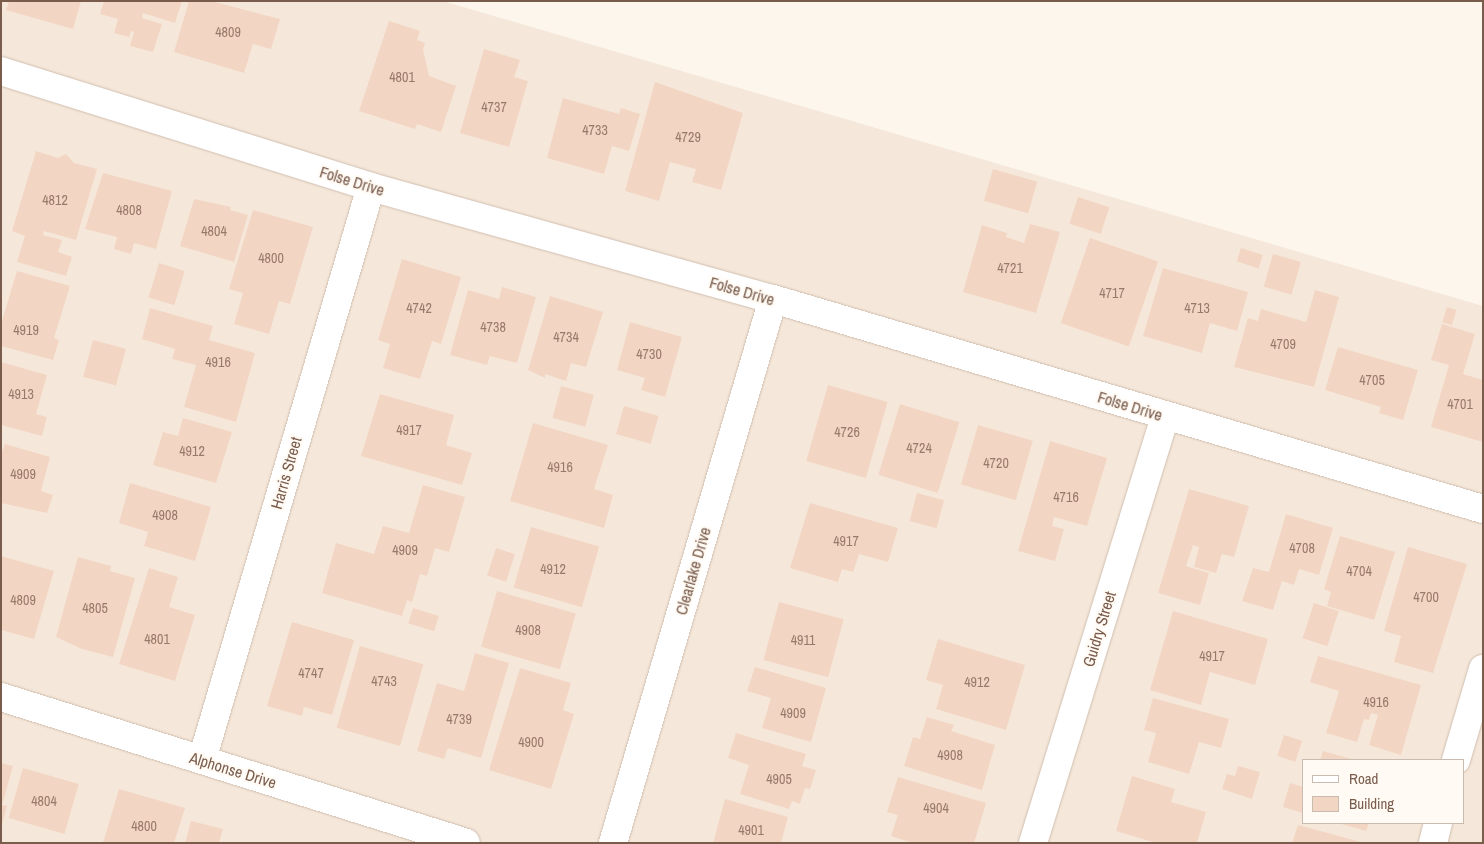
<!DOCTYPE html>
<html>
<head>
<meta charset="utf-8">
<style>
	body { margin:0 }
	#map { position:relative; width:1484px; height:844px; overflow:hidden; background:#fdf6ec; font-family:"Archivo Narrow",sans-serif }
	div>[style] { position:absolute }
	.residential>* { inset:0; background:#f5e8da }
	.building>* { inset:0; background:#f3d5c3; transform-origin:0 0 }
	.roads { filter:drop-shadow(0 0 1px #d1beb0) drop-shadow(0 0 1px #d1beb0) }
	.minor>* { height:28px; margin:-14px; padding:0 14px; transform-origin:14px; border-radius:14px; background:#fff }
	span { translate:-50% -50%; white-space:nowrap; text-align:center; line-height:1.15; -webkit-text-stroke:4px #fffaf3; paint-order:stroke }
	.number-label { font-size:14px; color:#987a6a }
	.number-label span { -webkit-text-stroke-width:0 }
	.street-label { font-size:16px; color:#7a5c4d }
	.frame { position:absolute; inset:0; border:2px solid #7a5c4d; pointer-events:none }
	.legend { position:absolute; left:1302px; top:759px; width:162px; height:65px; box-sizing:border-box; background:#fffaf3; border:1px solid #cabbb1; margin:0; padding:6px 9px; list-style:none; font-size:15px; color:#7a5c4d }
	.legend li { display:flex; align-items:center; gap:10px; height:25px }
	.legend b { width:25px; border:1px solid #cabbb1 }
</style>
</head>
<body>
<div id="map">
	<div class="residential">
		<div style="clip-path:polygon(evenodd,1px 1px,443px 1px,1483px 306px,1483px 843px,1px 843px,1px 1px,1303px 760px,1463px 760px,1463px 823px,1303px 823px,1303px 760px)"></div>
	</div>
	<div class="building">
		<div style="clip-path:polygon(9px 1px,81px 1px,73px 29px,6px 10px)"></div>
		<div style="clip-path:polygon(104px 1px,182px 1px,175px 23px,143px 13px,142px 18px,162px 24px,153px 52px,130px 46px,134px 32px,131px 31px,129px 37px,114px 33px,118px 19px,100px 14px)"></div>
		<div style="clip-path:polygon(189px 1px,211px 1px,280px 19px,271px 49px,253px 44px,244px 73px,174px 52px)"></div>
		<div style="clip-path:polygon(389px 21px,420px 31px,417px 40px,425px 43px,423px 49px,429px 76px,456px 86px,441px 132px,417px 124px,415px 129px,359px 111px)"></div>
		<div style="clip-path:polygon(484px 49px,520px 60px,514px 77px,528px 81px,509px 147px,460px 133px)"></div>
		<div style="clip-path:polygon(655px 82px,743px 113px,721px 190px,692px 182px,696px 169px,670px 162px,659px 201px,625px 191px)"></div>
		<div style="clip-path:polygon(563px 98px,619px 114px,621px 108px,640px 114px,629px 151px,612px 146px,604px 174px,547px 158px)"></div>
		<div style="clip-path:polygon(36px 151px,58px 158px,66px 154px,74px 163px,97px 169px,76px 240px,44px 231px,43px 235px,62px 240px,58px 252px,72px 257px,66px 276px,17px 262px,25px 236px,12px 231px)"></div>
		<div style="left:993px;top:169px;width:46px;height:33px;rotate:16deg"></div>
		<div style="clip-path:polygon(103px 173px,172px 191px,156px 249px,134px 243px,131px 254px,114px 249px,117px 237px,85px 229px)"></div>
		<div style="left:1078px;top:197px;width:33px;height:28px;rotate:18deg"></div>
		<div style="clip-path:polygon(194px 199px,231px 207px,230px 210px,248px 215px,234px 262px,180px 246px)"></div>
		<div style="clip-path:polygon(253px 210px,313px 227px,290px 304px,279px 301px,269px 334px,234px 324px,243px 293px,229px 289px)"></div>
		<div style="clip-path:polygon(1030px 224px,1060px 232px,1036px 313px,963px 292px,982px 225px,1007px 233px,1006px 237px,1024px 243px)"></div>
		<div style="left:1090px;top:238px;width:72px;height:90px;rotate:19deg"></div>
		<div style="left:1241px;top:248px;width:23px;height:14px;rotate:18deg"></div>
		<div style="left:1273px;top:254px;width:29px;height:34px;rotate:16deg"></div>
		<div style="clip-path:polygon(402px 259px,461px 277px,441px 344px,432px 341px,420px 379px,383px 368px,390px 344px,378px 340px)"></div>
		<div style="left:159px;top:263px;width:27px;height:36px;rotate:17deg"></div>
		<div style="clip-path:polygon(1163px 268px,1248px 292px,1237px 331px,1210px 323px,1202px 353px,1143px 336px)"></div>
		<div style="clip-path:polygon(17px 271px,70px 286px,54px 338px,59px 340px,53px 360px,1px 346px,1px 324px)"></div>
		<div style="clip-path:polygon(502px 287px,536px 297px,517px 363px,490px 356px,487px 365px,450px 355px,468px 290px,499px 299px)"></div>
		<div style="clip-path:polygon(1315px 290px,1339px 297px,1314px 387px,1234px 367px,1248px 318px,1258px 321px,1261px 309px,1306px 322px)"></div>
		<div style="clip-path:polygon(550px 296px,603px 312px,586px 367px,571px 363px,566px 381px,545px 374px,545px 378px,528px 370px)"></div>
		<div style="left:1447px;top:307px;width:10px;height:16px;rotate:17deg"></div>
		<div style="clip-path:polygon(150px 308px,213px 326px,209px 340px,255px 353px,236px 422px,184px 407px,196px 365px,172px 359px,175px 349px,142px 339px)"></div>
		<div style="clip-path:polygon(630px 322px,682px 337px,665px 397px,641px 390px,645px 378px,617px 370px)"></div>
		<div style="clip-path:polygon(1442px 324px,1475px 334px,1463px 374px,1483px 380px,1483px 442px,1431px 427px,1449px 365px,1431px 360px)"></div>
		<div style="left:93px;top:340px;width:34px;height:38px;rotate:15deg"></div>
		<div style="clip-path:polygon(1338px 347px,1418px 370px,1403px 420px,1379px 413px,1381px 407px,1325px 390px)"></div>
		<div style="clip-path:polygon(1px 362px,47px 375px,36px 414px,47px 417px,42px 436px,1px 425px)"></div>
		<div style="left:828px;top:385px;width:62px;height:79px;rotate:16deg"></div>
		<div style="left:561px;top:386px;width:34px;height:33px;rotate:15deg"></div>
		<div style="clip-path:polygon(380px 394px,454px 415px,446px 445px,472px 453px,462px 485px,361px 456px)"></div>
		<div style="left:900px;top:404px;width:62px;height:74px;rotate:17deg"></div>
		<div style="left:624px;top:406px;width:36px;height:29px;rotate:16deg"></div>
		<div style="clip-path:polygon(183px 418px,232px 432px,216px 483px,153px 465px,163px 432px,178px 436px)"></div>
		<div style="clip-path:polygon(533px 423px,608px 445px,594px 489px,613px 495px,604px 528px,510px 501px)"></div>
		<div style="left:978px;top:425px;width:57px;height:62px;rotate:16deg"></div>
		<div style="clip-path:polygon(1050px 441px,1107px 458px,1087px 526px,1054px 517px,1052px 526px,1064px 529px,1055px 561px,1018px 551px)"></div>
		<div style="clip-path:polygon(5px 444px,50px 457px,41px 491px,53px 495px,47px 513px,1px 503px,1px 455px)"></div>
		<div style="clip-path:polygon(130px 483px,211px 507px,195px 561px,144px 546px,148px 532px,119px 523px)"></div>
		<div style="clip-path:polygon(423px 485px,465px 497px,449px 552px,435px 548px,427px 576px,420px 574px,412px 602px,407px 600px,402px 616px,322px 593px,336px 543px,374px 554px,383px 526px,409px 533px)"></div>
		<div style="clip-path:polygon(1189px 489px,1249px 506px,1234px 557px,1222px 554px,1216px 573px,1194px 567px,1199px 547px,1193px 545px,1186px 566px,1209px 573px,1200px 605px,1158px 593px)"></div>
		<div style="left:917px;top:493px;width:28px;height:29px;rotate:15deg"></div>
		<div style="clip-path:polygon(810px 503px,898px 528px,888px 562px,859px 554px,853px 572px,842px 569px,838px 582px,790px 568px)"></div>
		<div style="clip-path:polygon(1286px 514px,1333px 528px,1319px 575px,1299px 569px,1294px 585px,1282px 581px,1273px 610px,1242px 601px,1253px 568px,1269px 572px)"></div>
		<div style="left:531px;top:527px;width:71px;height:63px;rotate:16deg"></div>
		<div style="clip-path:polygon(1340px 536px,1395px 552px,1374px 620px,1327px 606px,1331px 592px,1324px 589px)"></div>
		<div style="clip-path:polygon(1408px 547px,1467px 564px,1433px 673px,1394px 662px,1401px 636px,1384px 631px)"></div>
		<div style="left:496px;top:548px;width:20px;height:29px;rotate:18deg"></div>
		<div style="clip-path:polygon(1px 556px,54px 571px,34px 639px,1px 630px)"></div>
		<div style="clip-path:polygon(78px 557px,111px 566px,110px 571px,135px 578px,113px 657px,82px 649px,56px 637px)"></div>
		<div style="clip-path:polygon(149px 568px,178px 577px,169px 607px,195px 615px,175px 681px,119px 664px)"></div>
		<div style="left:497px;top:591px;width:82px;height:58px;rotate:16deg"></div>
		<div style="left:779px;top:602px;width:67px;height:60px;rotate:15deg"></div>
		<div style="left:1314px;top:603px;width:26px;height:37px;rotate:18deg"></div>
		<div style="left:413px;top:608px;width:27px;height:16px;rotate:17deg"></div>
		<div style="clip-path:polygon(1173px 611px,1268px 639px,1255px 685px,1210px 672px,1201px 705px,1150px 690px)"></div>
		<div style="clip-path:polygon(292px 622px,354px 640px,332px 715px,304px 707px,302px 716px,267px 706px)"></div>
		<div style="clip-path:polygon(938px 639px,1025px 665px,1006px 730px,936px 709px,943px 685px,926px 680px)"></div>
		<div style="left:360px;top:646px;width:66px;height:85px;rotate:16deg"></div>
		<div style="clip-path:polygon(475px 653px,509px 663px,481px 758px,448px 748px,444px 759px,417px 751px,437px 683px,464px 691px)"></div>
		<div style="clip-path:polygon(1318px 656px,1421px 685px,1401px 755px,1369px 745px,1378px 715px,1371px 713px,1369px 720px,1364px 719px,1357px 742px,1326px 733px,1339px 691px,1310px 682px)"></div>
		<div style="clip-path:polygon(755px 667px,826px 688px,811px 742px,762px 728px,771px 698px,747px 691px)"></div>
		<div style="clip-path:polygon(520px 668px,571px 683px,563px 710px,574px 714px,551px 789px,489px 770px)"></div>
		<div style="clip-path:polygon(1153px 698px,1229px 719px,1221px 748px,1199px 742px,1189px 774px,1148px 762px,1156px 733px,1144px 730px)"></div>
		<div style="clip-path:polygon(927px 717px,954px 725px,951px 731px,995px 745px,982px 790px,904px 766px,913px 737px,920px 739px)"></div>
		<div style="clip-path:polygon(736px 733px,806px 754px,802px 766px,816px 770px,810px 789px,805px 788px,800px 804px,792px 801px,789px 809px,740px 794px,749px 765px,728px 758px)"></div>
		<div style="left:1284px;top:735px;width:19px;height:22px;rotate:18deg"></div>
		<div style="clip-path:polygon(1323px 751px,1355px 760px,1320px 760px)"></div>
		<div style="clip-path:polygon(1px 763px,13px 766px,2px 805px,7px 806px,2px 825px)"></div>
		<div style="clip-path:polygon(1238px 766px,1260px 772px,1252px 799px,1222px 789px,1227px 774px,1235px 776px)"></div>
		<div style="left:23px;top:768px;width:58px;height:52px;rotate:16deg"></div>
		<div style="clip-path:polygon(1132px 776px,1175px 789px,1171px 802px,1206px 812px,1197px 843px,1156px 843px,1116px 831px)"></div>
		<div style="clip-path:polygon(898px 777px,986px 803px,974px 843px,913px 843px,891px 836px,898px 815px,887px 812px)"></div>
		<div style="clip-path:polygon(1290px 783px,1303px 787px,1303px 813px,1283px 807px)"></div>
		<div style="clip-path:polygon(119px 789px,185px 808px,174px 843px,103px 843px)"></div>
		<div style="clip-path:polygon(725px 799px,788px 817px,781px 843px,713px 843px)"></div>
		<div style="clip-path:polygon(191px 821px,223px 829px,219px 843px,185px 843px)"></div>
		<div style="clip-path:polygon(1338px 823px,1369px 823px,1366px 831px)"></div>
		<div style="clip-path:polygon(1298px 825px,1361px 842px,1361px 843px,1292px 843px)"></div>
	</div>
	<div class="roads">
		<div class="minor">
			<div style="left:1px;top:71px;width:388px;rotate:17.4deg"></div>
			<div style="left:371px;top:187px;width:417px;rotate:15.6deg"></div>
			<div style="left:773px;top:299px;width:740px;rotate:16.48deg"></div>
			<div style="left:1px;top:697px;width:487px;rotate:17.4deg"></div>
			<div style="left:202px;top:760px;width:597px;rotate:-73.57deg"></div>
			<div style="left:1456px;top:760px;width:95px;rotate:-73.5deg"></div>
			<div style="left:613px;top:843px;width:567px;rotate:-73.61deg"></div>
			<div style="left:1033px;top:843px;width:447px;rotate:-72.8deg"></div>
			<div style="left:1433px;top:843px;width:21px;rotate:-76deg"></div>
		</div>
	</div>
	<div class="number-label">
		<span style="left:228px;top:32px">4809</span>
		<span style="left:402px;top:77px">4801</span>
		<span style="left:494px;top:107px">4737</span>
		<span style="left:595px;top:130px">4733</span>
		<span style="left:688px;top:137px">4729</span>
		<span style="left:55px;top:200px">4812</span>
		<span style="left:129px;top:210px">4808</span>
		<span style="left:214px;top:231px">4804</span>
		<span style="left:271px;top:258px">4800</span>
		<span style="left:1010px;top:268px">4721</span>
		<span style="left:1112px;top:293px">4717</span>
		<span style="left:419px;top:308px">4742</span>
		<span style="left:1197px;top:308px">4713</span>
		<span style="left:493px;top:327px">4738</span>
		<span style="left:26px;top:330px">4919</span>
		<span style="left:566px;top:337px">4734</span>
		<span style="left:1283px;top:344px">4709</span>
		<span style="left:649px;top:354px">4730</span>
		<span style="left:218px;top:362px">4916</span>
		<span style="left:1372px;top:380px">4705</span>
		<span style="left:21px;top:394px">4913</span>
		<span style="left:1460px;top:404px">4701</span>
		<span style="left:409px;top:430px">4917</span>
		<span style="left:847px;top:432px">4726</span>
		<span style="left:919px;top:448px">4724</span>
		<span style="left:192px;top:451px">4912</span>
		<span style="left:996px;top:463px">4720</span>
		<span style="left:560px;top:467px">4916</span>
		<span style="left:23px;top:474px">4909</span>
		<span style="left:1066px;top:497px">4716</span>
		<span style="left:165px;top:515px">4908</span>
		<span style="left:846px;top:541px">4917</span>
		<span style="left:1302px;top:548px">4708</span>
		<span style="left:405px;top:550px">4909</span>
		<span style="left:553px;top:569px">4912</span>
		<span style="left:1359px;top:571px">4704</span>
		<span style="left:1426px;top:597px">4700</span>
		<span style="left:23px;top:600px">4809</span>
		<span style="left:95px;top:608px">4805</span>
		<span style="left:528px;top:630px">4908</span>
		<span style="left:157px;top:639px">4801</span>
		<span style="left:803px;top:640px">4911</span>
		<span style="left:1212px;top:656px">4917</span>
		<span style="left:311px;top:673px">4747</span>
		<span style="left:384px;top:681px">4743</span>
		<span style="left:977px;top:682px">4912</span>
		<span style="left:1376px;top:702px">4916</span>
		<span style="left:793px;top:713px">4909</span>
		<span style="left:459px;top:719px">4739</span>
		<span style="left:531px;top:742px">4900</span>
		<span style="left:950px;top:755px">4908</span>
		<span style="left:779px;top:779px">4905</span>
		<span style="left:44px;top:801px">4804</span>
		<span style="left:936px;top:808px">4904</span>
		<span style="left:144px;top:826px">4800</span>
		<span style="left:751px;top:830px">4901</span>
	</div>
	<div class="street-label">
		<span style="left:352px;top:181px;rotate:17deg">Folse Drive</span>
		<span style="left:742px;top:291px;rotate:16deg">Folse Drive</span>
		<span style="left:1130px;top:406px;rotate:17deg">Folse Drive</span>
		<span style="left:286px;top:473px;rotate:-74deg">Harris Street</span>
		<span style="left:693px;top:571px;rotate:-74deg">Clearlake Drive</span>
		<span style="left:1099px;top:629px;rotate:-73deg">Guidry Street</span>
		<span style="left:233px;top:770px;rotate:17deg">Alphonse Drive</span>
	</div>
	<div class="frame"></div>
	<ul class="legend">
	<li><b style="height:6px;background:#fff"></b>Road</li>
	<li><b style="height:14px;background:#f3d5c3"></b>Building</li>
	</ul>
</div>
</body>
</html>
